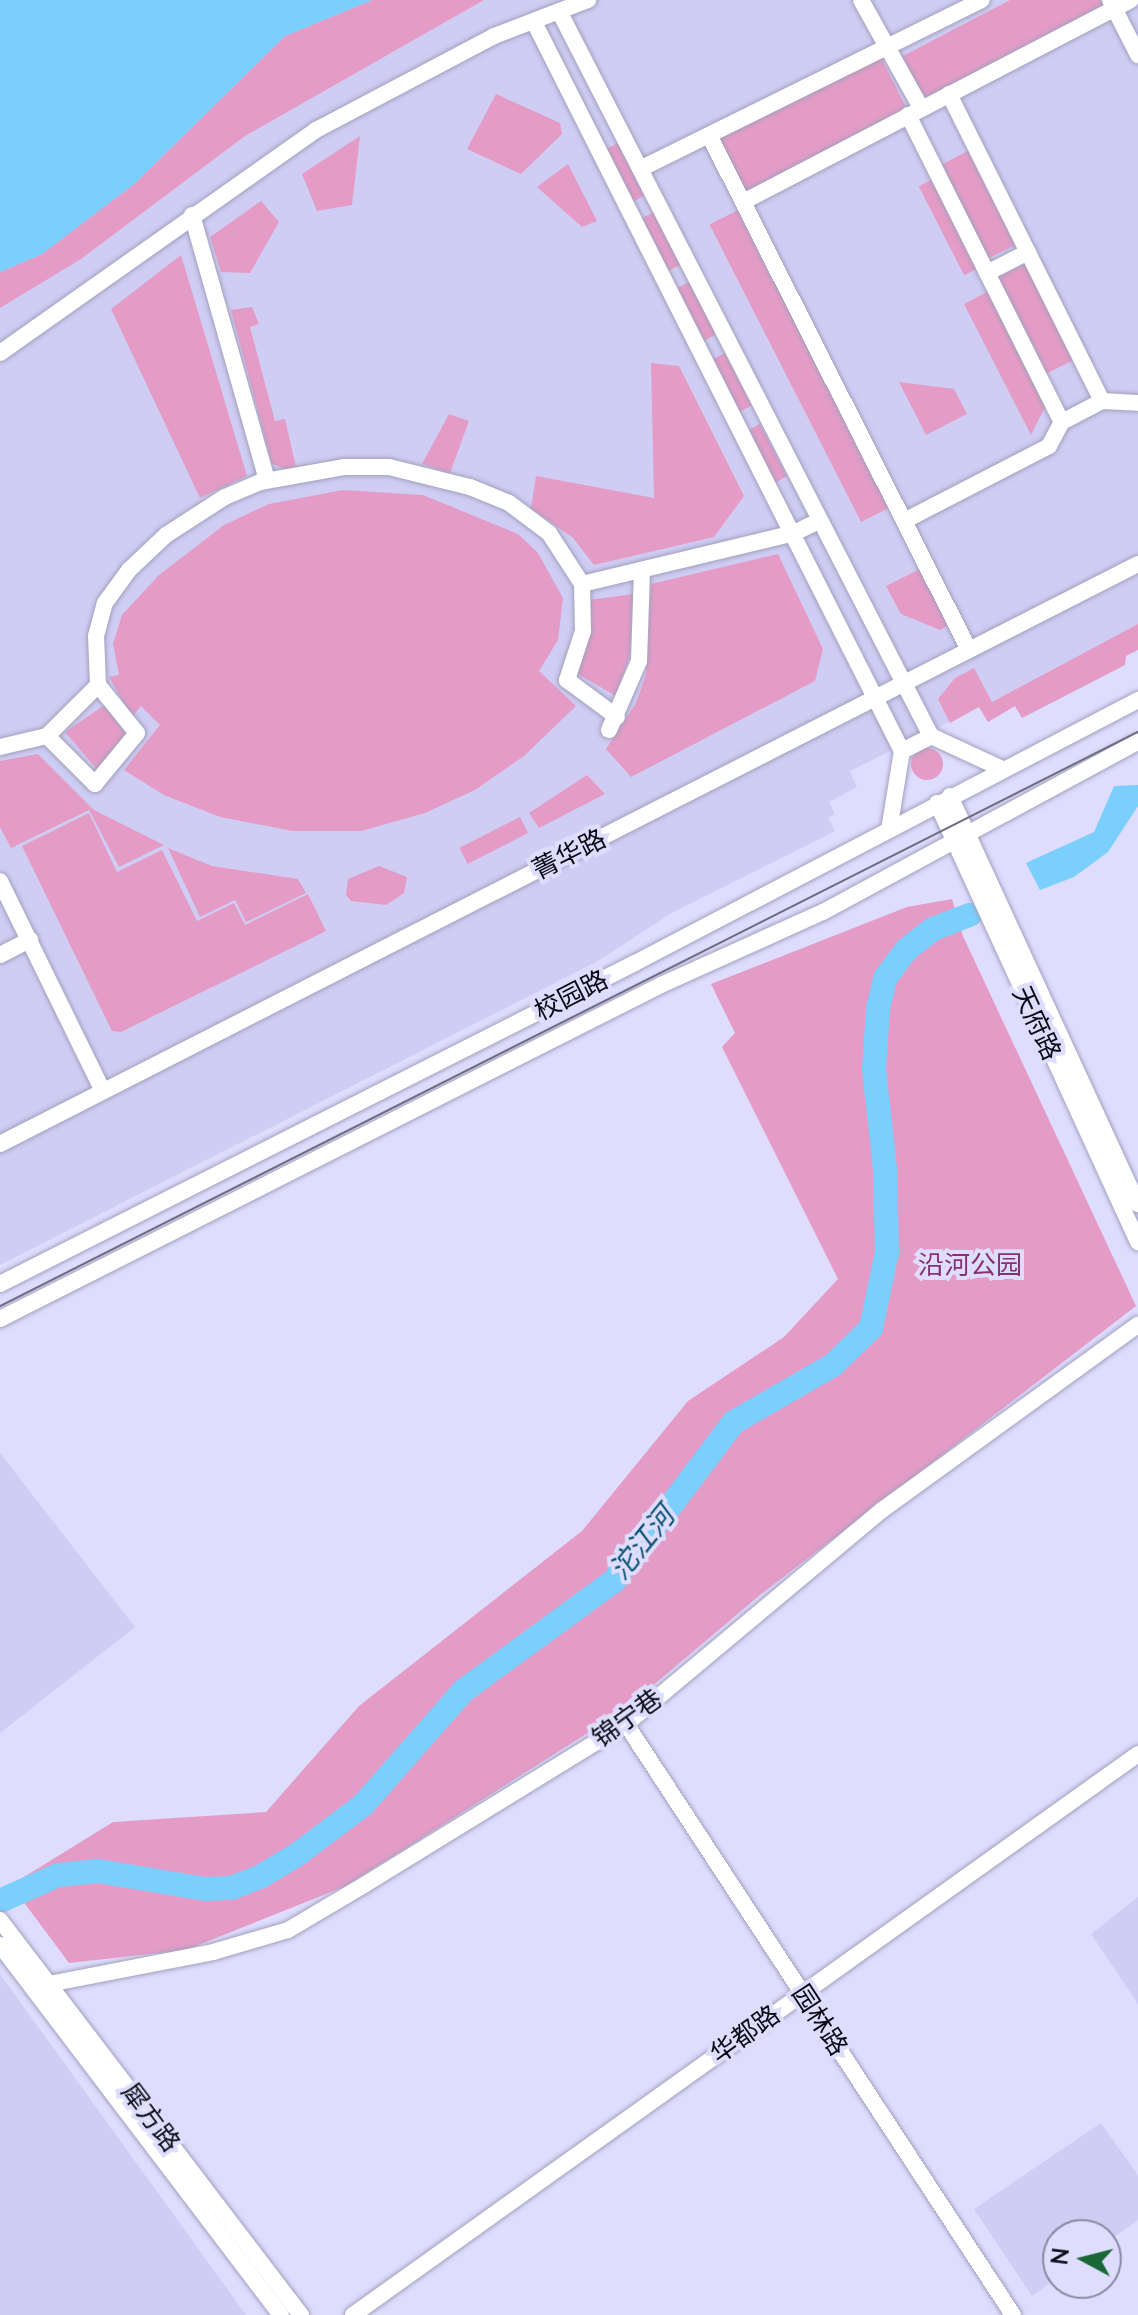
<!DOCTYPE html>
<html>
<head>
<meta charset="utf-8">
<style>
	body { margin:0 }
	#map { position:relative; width:1138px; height:2315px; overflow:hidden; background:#dfddfe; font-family:Lato,"Noto Sans SC",sans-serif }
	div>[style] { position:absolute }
	.built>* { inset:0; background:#cfcdf3 }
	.green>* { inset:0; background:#e49cc6; transform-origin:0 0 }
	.round { border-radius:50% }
	.water>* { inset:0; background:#7acffc }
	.river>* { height:24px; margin:-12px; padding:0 12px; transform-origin:12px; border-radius:12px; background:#7acffc }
	.roads { filter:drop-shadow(0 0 2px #a2a0be) drop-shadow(0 0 2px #a2a0be) }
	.minor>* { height:16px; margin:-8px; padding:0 8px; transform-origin:8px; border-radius:8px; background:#fff }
	.tram>* { height:2px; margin:-1px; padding:0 1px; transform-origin:1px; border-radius:1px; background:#6e6c81 }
	span { translate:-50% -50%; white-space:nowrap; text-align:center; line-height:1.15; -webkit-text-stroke:8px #dfddfe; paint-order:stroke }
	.street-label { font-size:26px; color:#0c0b15 }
	.park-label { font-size:26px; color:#88326b }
	.water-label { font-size:28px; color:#074f6d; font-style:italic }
	.north { position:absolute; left:1042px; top:2219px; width:80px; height:80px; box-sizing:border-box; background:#dfddfe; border:2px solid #8b89a1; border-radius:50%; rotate:277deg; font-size:22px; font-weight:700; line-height:32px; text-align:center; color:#0c0b15 }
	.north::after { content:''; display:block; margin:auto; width:28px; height:36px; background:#1b6837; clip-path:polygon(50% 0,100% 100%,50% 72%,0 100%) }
</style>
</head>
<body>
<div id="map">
	<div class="built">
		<div style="clip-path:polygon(0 0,1138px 0,1138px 624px,1126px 631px,1125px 665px,1022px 718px,1015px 706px,988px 722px,979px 707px,850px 771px,857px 787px,829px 802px,835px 814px,828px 818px,835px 831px,673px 912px,598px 961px,0 1265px)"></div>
		<div style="clip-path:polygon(0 1453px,135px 1627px,0 1733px)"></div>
		<div style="clip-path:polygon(1138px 1897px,1138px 2004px,1091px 1934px)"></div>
		<div style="clip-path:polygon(0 1974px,246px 2315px,0 2315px)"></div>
		<div style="clip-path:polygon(1101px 2123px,1138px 2175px,1138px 2220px,1106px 2243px,1106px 2235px,1058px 2235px,1058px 2277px,1032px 2296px,974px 2209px)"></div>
	</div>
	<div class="green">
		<div style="clip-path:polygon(372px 0,484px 0,245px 136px,81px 259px,0 308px,0 272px,42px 254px,134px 184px,285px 36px)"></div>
		<div style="clip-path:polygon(1010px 0,1107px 0,1110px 6px,924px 103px,901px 57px)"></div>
		<div style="left:880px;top:56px;width:60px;height:182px;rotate:63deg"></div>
		<div style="clip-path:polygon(496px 94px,560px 123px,562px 134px,521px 174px,467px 149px)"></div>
		<div style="clip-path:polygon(360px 136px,352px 205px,317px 211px,302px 174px)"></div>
		<div style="left:618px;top:143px;width:59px;height:15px;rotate:63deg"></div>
		<div style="left:972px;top:149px;width:105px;height:37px;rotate:63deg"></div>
		<div style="clip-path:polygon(568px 164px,597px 221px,582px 227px,537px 187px)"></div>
		<div style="left:933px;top:179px;width:100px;height:16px;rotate:63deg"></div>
		<div style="clip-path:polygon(261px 201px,279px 222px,250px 273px,221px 272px,210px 237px)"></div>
		<div style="left:738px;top:210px;width:334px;height:32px;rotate:63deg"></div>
		<div style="left:654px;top:212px;width:59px;height:15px;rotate:63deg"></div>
		<div style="clip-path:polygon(181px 255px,247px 476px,200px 498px,111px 309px)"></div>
		<div style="left:1028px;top:262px;width:108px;height:36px;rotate:63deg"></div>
		<div style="left:689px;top:282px;width:59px;height:14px;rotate:62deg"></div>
		<div style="clip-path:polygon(989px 291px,1046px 405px,1031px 435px,964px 304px)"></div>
		<div style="clip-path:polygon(252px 307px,259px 324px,250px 327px,275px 421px,285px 419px,296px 467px,289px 470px,272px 464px,231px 310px)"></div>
		<div style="left:725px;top:353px;width:59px;height:15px;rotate:63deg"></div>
		<div style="clip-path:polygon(651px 363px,679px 366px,744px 496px,714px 537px,594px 565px,573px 538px,531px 508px,536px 476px,654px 498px)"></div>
		<div style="clip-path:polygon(899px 382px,954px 389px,967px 414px,926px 435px)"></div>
		<div style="clip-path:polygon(449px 414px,469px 421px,450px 473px,422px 464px)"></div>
		<div style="left:760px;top:424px;width:59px;height:15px;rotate:63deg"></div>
		<div style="clip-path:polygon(343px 490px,423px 495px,518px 534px,538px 553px,563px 598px,558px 640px,539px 671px,576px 706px,524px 756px,475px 790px,425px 813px,361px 831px,293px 831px,220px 817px,164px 795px,124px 770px,160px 725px,141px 706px,132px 717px,109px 677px,119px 675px,113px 644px,122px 615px,159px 575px,224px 525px,269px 504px)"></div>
		<div style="clip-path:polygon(778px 554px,823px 649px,815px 681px,631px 777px,606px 749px,636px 703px,646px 674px,651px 584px)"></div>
		<div style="clip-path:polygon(924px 567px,952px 623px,940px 630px,901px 614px,886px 586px)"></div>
		<div style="clip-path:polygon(633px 594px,630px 655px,616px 696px,576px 673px,586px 646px,589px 600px)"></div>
		<div style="clip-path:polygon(1138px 624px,1138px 650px,1126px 656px,1125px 665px,1022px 718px,1015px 706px,988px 722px,979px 707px,950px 723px,938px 699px,955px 678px,974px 668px,992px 702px)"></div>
		<div style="clip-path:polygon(106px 704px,128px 738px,100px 773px,65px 732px)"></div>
		<div class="round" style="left:911px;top:748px;width:32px;height:32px"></div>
		<div style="clip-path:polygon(38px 754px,94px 810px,164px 845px,119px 867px,89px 810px,11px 848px,0 827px,0 761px)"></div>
		<div style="clip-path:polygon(587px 775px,605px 794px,539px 828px,529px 813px)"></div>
		<div style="clip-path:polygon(89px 813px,117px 872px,162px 850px,197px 921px,234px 903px,245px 925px,308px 894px,326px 931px,121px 1032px,112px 1031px,22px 846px)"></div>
		<div style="left:520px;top:817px;width:18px;height:68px;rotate:63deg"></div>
		<div style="clip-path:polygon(168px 848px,212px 866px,298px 879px,306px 893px,246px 922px,235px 900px,200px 917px)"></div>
		<div style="clip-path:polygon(379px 866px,407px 877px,404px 893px,386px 905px,351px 901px,346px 895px,348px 879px)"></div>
		<div style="clip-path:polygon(952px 899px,963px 936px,1136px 1306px,760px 1595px,624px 1710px,346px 1886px,186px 1950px,69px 1963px,11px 1885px,113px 1822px,266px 1812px,359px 1706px,582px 1531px,688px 1401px,784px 1337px,838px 1279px,722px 1047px,735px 1033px,711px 984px,907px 907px)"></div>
	</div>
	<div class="water">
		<div style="clip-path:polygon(0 0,372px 0,285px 36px,134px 184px,42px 254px,0 272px)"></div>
		<div style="clip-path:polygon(1138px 785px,1138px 806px,1108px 852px,1074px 877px,1040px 890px,1026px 863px,1094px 832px,1114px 786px)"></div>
	</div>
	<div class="river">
		<div style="left:0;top:1901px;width:64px;rotate:-24.1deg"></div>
		<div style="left:58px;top:1875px;width:40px;rotate:-5.7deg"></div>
		<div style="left:98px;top:1871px;width:109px;rotate:9.5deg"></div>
		<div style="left:205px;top:1889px;width:26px;rotate:-2deg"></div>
		<div style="left:231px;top:1888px;width:31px;rotate:-21deg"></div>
		<div style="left:260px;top:1877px;width:44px;rotate:-31.2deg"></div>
		<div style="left:298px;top:1854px;width:81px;rotate:-37deg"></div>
		<div style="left:363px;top:1805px;width:152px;rotate:-48.7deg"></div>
		<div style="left:463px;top:1691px;width:187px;rotate:-36.1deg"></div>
		<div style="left:614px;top:1581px;width:199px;rotate:-53deg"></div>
		<div style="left:734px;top:1422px;width:114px;rotate:-29.9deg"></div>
		<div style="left:833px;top:1365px;width:53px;rotate:-44.2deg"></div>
		<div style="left:871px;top:1328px;width:78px;rotate:-78.1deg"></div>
		<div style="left:887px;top:1252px;width:83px;rotate:-91.4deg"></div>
		<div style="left:885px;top:1169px;width:101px;rotate:-96.3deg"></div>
		<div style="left:874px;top:1069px;width:61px;rotate:-86.2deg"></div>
		<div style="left:878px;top:1008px;width:32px;rotate:-76deg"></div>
		<div style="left:886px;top:977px;width:34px;rotate:-53deg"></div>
		<div style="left:906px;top:950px;width:34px;rotate:-38deg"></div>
		<div style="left:933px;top:929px;width:40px;rotate:-21deg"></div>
	</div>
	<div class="roads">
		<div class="minor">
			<div style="left:861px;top:0;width:124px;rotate:60.9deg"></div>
			<div style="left:1110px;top:0;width:62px;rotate:63deg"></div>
			<div style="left:559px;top:11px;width:815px;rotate:62.84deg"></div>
			<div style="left:534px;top:22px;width:817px;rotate:63.22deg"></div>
			<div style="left:949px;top:94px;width:343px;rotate:63.5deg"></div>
			<div style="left:908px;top:115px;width:343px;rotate:63.4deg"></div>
			<div style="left:709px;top:135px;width:577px;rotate:63.21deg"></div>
			<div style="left:640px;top:169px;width:381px;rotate:-26.3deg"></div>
			<div style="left:743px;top:202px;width:437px;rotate:-27.5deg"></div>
			<div style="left:192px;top:215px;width:275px;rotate:74.2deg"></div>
			<div style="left:987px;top:273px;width:46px;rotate:-27.1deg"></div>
			<div style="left:0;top:353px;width:387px;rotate:-35.2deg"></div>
			<div style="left:316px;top:130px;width:201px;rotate:-27.8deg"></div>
			<div style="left:494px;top:36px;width:101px;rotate:-21deg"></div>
			<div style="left:904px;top:521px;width:163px;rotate:-27.3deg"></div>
			<div style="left:1049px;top:446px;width:27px;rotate:-62deg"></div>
			<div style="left:1062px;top:422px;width:45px;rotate:-27.7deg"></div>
			<div style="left:1102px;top:401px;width:36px;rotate:3deg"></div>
			<div style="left:582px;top:584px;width:218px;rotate:-13.5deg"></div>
			<div style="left:794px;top:533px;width:28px;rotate:-26deg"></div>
			<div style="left:609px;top:730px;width:75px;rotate:-66.5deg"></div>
			<div style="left:639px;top:661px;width:90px;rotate:-88.1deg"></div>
			<div style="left:47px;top:736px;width:68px;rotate:45deg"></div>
			<div style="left:95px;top:784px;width:66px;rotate:-50.5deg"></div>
			<div style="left:137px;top:733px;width:62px;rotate:-129.1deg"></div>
			<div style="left:0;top:747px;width:48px;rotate:-13.2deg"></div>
			<div style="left:47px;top:736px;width:72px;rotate:-45deg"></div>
			<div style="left:98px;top:685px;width:49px;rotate:-92.3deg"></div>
			<div style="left:96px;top:636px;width:34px;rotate:-75deg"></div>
			<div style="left:105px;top:603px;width:41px;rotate:-54deg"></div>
			<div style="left:129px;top:570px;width:51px;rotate:-43.4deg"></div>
			<div style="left:166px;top:535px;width:70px;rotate:-32.8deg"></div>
			<div style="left:225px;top:497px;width:38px;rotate:-23deg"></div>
			<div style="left:260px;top:482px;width:85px;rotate:-10.1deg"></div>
			<div style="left:344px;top:467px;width:45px"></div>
			<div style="left:389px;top:467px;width:83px;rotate:13.9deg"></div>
			<div style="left:470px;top:487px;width:42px;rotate:22.3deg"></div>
			<div style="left:509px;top:503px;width:50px;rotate:36.9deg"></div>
			<div style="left:549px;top:533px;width:61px;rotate:57.1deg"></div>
			<div style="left:582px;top:584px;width:47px;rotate:88.8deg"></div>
			<div style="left:583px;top:631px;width:52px;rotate:108.1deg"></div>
			<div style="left:567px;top:680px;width:62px;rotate:36.5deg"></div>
			<div style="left:950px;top:796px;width:449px;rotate:65.3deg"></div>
			<div style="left:937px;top:803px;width:483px;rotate:65.4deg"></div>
			<div style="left:889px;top:830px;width:80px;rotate:-80.7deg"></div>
			<div style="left:902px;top:751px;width:33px;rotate:-27deg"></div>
			<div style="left:931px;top:736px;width:78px;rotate:24.9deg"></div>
			<div style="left:0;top:881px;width:234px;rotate:63.9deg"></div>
			<div style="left:0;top:955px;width:34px;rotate:-27deg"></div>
			<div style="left:0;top:1144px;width:1277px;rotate:-27.01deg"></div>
			<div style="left:0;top:1284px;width:712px;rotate:-26.82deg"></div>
			<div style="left:635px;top:963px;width:568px;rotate:-27.6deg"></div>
			<div style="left:0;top:1319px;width:741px;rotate:-26.81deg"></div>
			<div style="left:661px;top:985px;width:178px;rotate:-24.3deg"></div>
			<div style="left:823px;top:912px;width:358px;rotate:-28.4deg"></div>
			<div style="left:626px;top:1724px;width:706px;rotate:56.78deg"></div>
			<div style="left:0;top:1920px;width:497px;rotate:52.7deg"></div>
			<div style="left:0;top:1945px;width:465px;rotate:52.8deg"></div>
			<div style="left:49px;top:1984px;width:167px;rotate:-11deg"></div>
			<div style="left:213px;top:1952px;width:78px;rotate:-16.3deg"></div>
			<div style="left:288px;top:1930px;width:88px;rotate:-30.6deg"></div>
			<div style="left:364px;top:1885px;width:308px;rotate:-31.6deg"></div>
			<div style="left:626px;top:1724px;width:334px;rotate:-39.9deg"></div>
			<div style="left:882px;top:1510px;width:316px;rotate:-35.9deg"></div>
			<div style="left:353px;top:2315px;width:965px;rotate:-35.55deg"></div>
		</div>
	</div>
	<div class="tram">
		<div style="left:0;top:1306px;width:1275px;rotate:-26.77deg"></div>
	</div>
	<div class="street-label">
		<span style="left:569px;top:854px;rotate:-27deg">菁华路</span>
		<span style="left:571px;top:995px;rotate:-27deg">校园路</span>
		<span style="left:1037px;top:1023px;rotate:65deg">天府路</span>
		<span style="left:627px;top:1718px;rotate:-36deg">锦宁巷</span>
		<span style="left:820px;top:2020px;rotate:57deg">园林路</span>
		<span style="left:745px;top:2034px;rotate:-36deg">华都路</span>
		<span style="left:151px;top:2117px;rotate:53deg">犀方路</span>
	</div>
	<div class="park-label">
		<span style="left:970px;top:1265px">沿河公园</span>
	</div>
	<div class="water-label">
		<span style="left:641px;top:1542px;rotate:-51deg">沱江河</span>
	</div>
	<div class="north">N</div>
</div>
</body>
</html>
